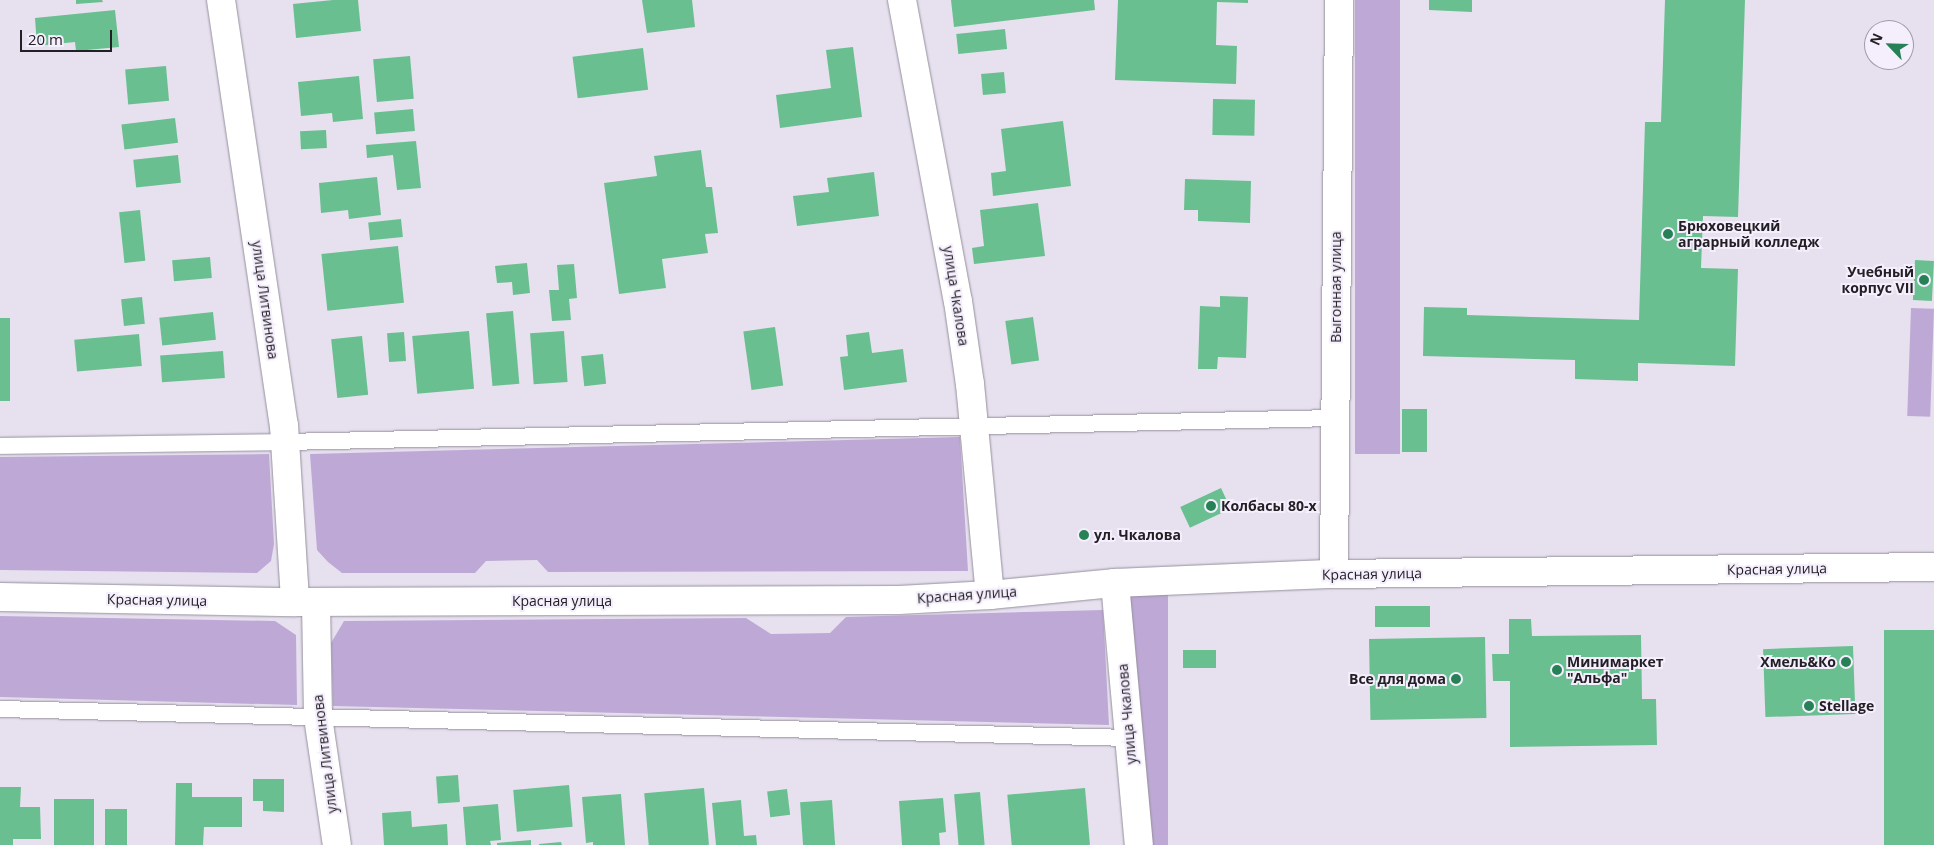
<!DOCTYPE html>
<html>
<head>
<meta charset="utf-8">
<style>
	body { margin:0 }
	#map { position:relative; width:1934px; height:845px; overflow:hidden; background:#e7e1ef; font-family:"Open Sans",sans-serif }
	div>[style] { position:absolute }
	.green>* { inset:0; background:#bea9d6; transform-origin:0 0 }
	.building>* { inset:0; background:#69bf90; transform-origin:0 0 }
	.roads { filter:drop-shadow(0 0 1px #96909d) drop-shadow(0 0 1px #96909d) }
	.service>* { height:16px; margin:-8px; padding:0 8px; transform-origin:8px; border-radius:8px; background:#fff }
	.minor>* { height:28px; margin:-14px; padding:0 14px; transform-origin:14px; border-radius:14px; background:#fff }
	.tertiary>* { height:28px; margin:-14px; padding:0 14px; transform-origin:14px; border-radius:14px; background:#fff }
	.dots>* { width:14px; height:14px; translate:-50% -50%; box-sizing:border-box; border:2px solid #f5eefd; border-radius:50% }
	span { translate:-50% -50%; white-space:nowrap; text-align:center; line-height:1.15; -webkit-text-stroke:4px #f5eefd; paint-order:stroke }
	.poi-label { font-size:14px; color:#232025; font-weight:700 }
	.left { translate:0 -50%; text-align:left }
	.right { translate:-100% -50%; text-align:right }
	.street-label { font-size:14px; color:#232025 }
	.north { position:absolute; left:1864px; top:20px; width:50px; height:50px; box-sizing:border-box; background:#f5eefd; border:1px solid #a19ca7; border-radius:50%; rotate:294deg; font-size:14px; font-weight:700; line-height:20px; text-align:center; color:#232025 }
	.north::after { content:''; display:block; margin:auto; width:18px; height:22px; background:#278157; clip-path:polygon(50% 0,100% 100%,50% 72%,0 100%) }
	.scale { position:absolute; left:20px; top:30px; width:92px; height:22px; box-sizing:border-box; border:2px solid #232025; border-top:0; padding-left:6px; font-size:15px; line-height:18px; white-space:nowrap; color:#232025; -webkit-text-stroke:4px #f5eefd; paint-order:stroke }
</style>
</head>
<body>
<div id="map">
	<div class="green">
		<div style="left:1355px;top:0;width:45px;height:454px"></div>
		<div style="left:1911px;top:308px;width:23px;height:108px;rotate:2deg"></div>
		<div style="clip-path:polygon(960px 437px,968px 571px,548px 572px,537px 560px,486px 561px,475px 573px,342px 573px,328px 562px,317px 550px,310px 454px)"></div>
		<div style="clip-path:polygon(269px 454px,274px 544px,271px 561px,257px 573px,0 570px,0 457px)"></div>
		<div style="left:1130px;top:593px;width:38px;height:253px"></div>
		<div style="clip-path:polygon(1103px 610px,1109px 725px,333px 706px,331px 643px,344px 621px,746px 618px,771px 634px,830px 633px,846px 617px)"></div>
		<div style="clip-path:polygon(0 616px,275px 621px,296px 635px,297px 705px,0 697px)"></div>
	</div>
	<div class="building">
		<div style="clip-path:polygon(76px 0,102px 0,103px 2px,76px 4px)"></div>
		<div style="clip-path:polygon(333px 0,358px 0,361px 31px,296px 38px,293px 4px)"></div>
		<div style="clip-path:polygon(642px 0,692px 0,695px 27px,647px 33px)"></div>
		<div style="clip-path:polygon(951px 0,1094px 0,1095px 10px,954px 27px)"></div>
		<div style="clip-path:polygon(1118px 0,1248px 0,1248px 3px,1217px 2px,1216px 45px,1237px 46px,1236px 84px,1115px 80px)"></div>
		<div style="clip-path:polygon(1429px 0,1472px 0,1472px 12px,1429px 10px)"></div>
		<div style="clip-path:polygon(1665px 0,1745px 0,1738px 217px,1703px 216px,1701px 268px,1738px 269px,1735px 366px,1638px 363px,1638px 381px,1575px 379px,1575px 360px,1423px 356px,1424px 307px,1467px 308px,1467px 315px,1639px 320px,1645px 122px,1661px 122px)"></div>
		<div style="clip-path:polygon(115px 10px,119px 47px,76px 51px,75px 42px,37px 46px,35px 18px)"></div>
		<div style="left:1005px;top:29px;width:20px;height:49px;rotate:84deg"></div>
		<div style="clip-path:polygon(853px 47px,862px 117px,780px 128px,776px 95px,831px 88px,826px 50px)"></div>
		<div style="left:643px;top:48px;width:42px;height:71px;rotate:83deg"></div>
		<div style="left:410px;top:56px;width:43px;height:37px;rotate:85deg"></div>
		<div style="left:166px;top:66px;width:35px;height:41px;rotate:85deg"></div>
		<div style="left:1004px;top:72px;width:21px;height:23px;rotate:85deg"></div>
		<div style="clip-path:polygon(359px 76px,363px 119px,333px 122px,332px 113px,301px 116px,298px 82px)"></div>
		<div style="left:1213px;top:99px;width:42px;height:36px;rotate:1deg"></div>
		<div style="left:413px;top:109px;width:22px;height:39px;rotate:85deg"></div>
		<div style="left:175px;top:118px;width:25px;height:54px;rotate:83deg"></div>
		<div style="clip-path:polygon(1063px 121px,1071px 186px,993px 196px,991px 173px,1006px 171px,1001px 129px)"></div>
		<div style="left:326px;top:130px;width:18px;height:26px;rotate:87deg"></div>
		<div style="clip-path:polygon(416px 141px,421px 188px,397px 190px,393px 155px,367px 158px,366px 145px)"></div>
		<div style="clip-path:polygon(701px 150px,706px 187px,712px 187px,718px 233px,705px 234px,708px 253px,662px 259px,666px 288px,619px 294px,604px 183px,657px 176px,654px 156px)"></div>
		<div style="left:178px;top:155px;width:28px;height:45px;rotate:84deg"></div>
		<div style="clip-path:polygon(874px 172px,879px 216px,797px 226px,793px 196px,829px 192px,827px 178px)"></div>
		<div style="clip-path:polygon(377px 177px,381px 215px,349px 219px,348px 210px,321px 213px,319px 183px)"></div>
		<div style="clip-path:polygon(1185px 179px,1251px 181px,1250px 223px,1198px 221px,1198px 210px,1184px 210px)"></div>
		<div style="clip-path:polygon(1038px 203px,1045px 256px,974px 264px,972px 248px,984px 246px,980px 210px)"></div>
		<div style="left:140px;top:210px;width:51px;height:21px;rotate:84deg"></div>
		<div style="left:401px;top:219px;width:18px;height:33px;rotate:84deg"></div>
		<div style="left:398px;top:246px;width:57px;height:77px;rotate:84deg"></div>
		<div style="left:210px;top:257px;width:21px;height:38px;rotate:85deg"></div>
		<div style="left:1915px;top:260px;width:19px;height:40px;rotate:3deg"></div>
		<div style="clip-path:polygon(527px 263px,530px 293px,513px 295px,512px 282px,497px 283px,495px 266px)"></div>
		<div style="clip-path:polygon(574px 264px,577px 298px,569px 299px,571px 320px,552px 321px,549px 290px,559px 290px,557px 265px)"></div>
		<div style="clip-path:polygon(1220px 296px,1248px 297px,1246px 358px,1218px 357px,1217px 369px,1198px 369px,1200px 306px,1220px 307px)"></div>
		<div style="left:142px;top:297px;width:27px;height:21px;rotate:84deg"></div>
		<div style="left:513px;top:311px;width:73px;height:27px;rotate:85deg"></div>
		<div style="left:213px;top:312px;width:28px;height:54px;rotate:84deg"></div>
		<div style="left:1033px;top:317px;width:44px;height:28px;rotate:82deg"></div>
		<div style="left:0;top:318px;width:10px;height:83px"></div>
		<div style="left:775px;top:327px;width:59px;height:32px;rotate:82deg"></div>
		<div style="left:469px;top:331px;width:58px;height:57px;rotate:85deg"></div>
		<div style="left:564px;top:331px;width:51px;height:34px;rotate:86deg"></div>
		<div style="left:404px;top:332px;width:29px;height:17px;rotate:86deg"></div>
		<div style="clip-path:polygon(869px 332px,872px 353px,903px 349px,907px 382px,844px 390px,840px 357px,848px 356px,846px 335px)"></div>
		<div style="left:139px;top:334px;width:32px;height:65px;rotate:85deg"></div>
		<div style="left:362px;top:336px;width:59px;height:31px;rotate:84deg"></div>
		<div style="left:223px;top:351px;width:27px;height:63px;rotate:86deg"></div>
		<div style="left:603px;top:354px;width:30px;height:22px;rotate:84deg"></div>
		<div style="left:1402px;top:409px;width:25px;height:43px"></div>
		<div style="left:1221px;top:488px;width:23px;height:45px;rotate:65deg"></div>
		<div style="left:1430px;top:606px;width:21px;height:55px;rotate:90deg"></div>
		<div style="clip-path:polygon(1509px 619px,1531px 619px,1532px 636px,1641px 635px,1642px 699px,1656px 699px,1657px 745px,1510px 747px,1510px 681px,1493px 681px,1492px 654px,1509px 654px)"></div>
		<div style="left:1934px;top:630px;width:215px;height:50px;rotate:90deg"></div>
		<div style="left:1485px;top:637px;width:81px;height:116px;rotate:89deg"></div>
		<div style="left:1853px;top:646px;width:68px;height:90px;rotate:88deg"></div>
		<div style="left:1216px;top:650px;width:18px;height:33px;rotate:90deg"></div>
		<div style="left:458px;top:775px;width:27px;height:22px;rotate:86deg"></div>
		<div style="clip-path:polygon(253px 779px,284px 779px,284px 812px,263px 811px,263px 801px,253px 801px)"></div>
		<div style="clip-path:polygon(176px 783px,192px 783px,192px 797px,242px 797px,242px 827px,204px 827px,203px 845px,175px 845px)"></div>
		<div style="left:569px;top:785px;width:42px;height:56px;rotate:85deg"></div>
		<div style="clip-path:polygon(0 787px,21px 787px,20px 807px,40px 807px,41px 839px,13px 839px,13px 845px,0 845px)"></div>
		<div style="left:704px;top:788px;width:57px;height:60px;rotate:85deg"></div>
		<div style="left:1085px;top:788px;width:57px;height:78px;rotate:85deg"></div>
		<div style="left:787px;top:789px;width:26px;height:20px;rotate:83deg"></div>
		<div style="left:980px;top:792px;width:53px;height:26px;rotate:85deg"></div>
		<div style="clip-path:polygon(621px 794px,625px 845px,593px 845px,593px 842px,586px 843px,582px 797px)"></div>
		<div style="clip-path:polygon(943px 798px,946px 832px,939px 833px,940px 845px,902px 845px,899px 801px)"></div>
		<div style="left:54px;top:799px;width:40px;height:46px"></div>
		<div style="clip-path:polygon(741px 800px,744px 836px,756px 835px,757px 845px,716px 845px,712px 803px)"></div>
		<div style="left:832px;top:800px;width:45px;height:32px;rotate:86deg"></div>
		<div style="clip-path:polygon(498px 804px,501px 840px,490px 841px,491px 845px,466px 845px,463px 807px)"></div>
		<div style="left:105px;top:809px;width:22px;height:36px"></div>
		<div style="clip-path:polygon(411px 811px,412px 827px,447px 824px,448px 845px,384px 845px,382px 813px)"></div>
		<div style="clip-path:polygon(531px 840px,531px 845px,497px 845px,497px 843px)"></div>
		<div style="clip-path:polygon(561px 842px,562px 845px,539px 845px,539px 844px)"></div>
	</div>
	<div class="roads">
		<div class="service">
			<div style="left:0;top:446px;width:285px;rotate:-0.8deg"></div>
			<div style="left:285px;top:442px;width:1050px;rotate:-1.31deg"></div>
			<div style="left:0;top:709px;width:1129px;rotate:1.47deg"></div>
		</div>
		<div class="minor">
			<div style="left:221px;top:0;width:430px;rotate:81.6deg"></div>
			<div style="left:284px;top:425px;width:177px;rotate:86.4deg"></div>
			<div style="left:902px;top:0;width:306px;rotate:79.5deg"></div>
			<div style="left:958px;top:301px;width:84px;rotate:81.8deg"></div>
			<div style="left:970px;top:384px;width:212px;rotate:84.6deg"></div>
			<div style="left:1334px;top:574px;width:574px;rotate:-89.5deg"></div>
			<div style="left:1115px;top:583px;width:263px;rotate:84.8deg"></div>
			<div style="left:316px;top:602px;width:115px;rotate:89deg"></div>
			<div style="left:318px;top:717px;width:129px;rotate:81.6deg"></div>
		</div>
		<div class="tertiary">
			<div style="left:0;top:597px;width:295px;rotate:1deg"></div>
			<div style="left:295px;top:602px;width:604px;rotate:-0.19deg"></div>
			<div style="left:899px;top:600px;width:91px;rotate:-3.1deg"></div>
			<div style="left:990px;top:595px;width:126px;rotate:-5.5deg"></div>
			<div style="left:1115px;top:583px;width:219px;rotate:-2.4deg"></div>
			<div style="left:1334px;top:574px;width:600px;rotate:-0.67deg"></div>
		</div>
	</div>
	<div class="dots">
		<div style="left:1668px;top:234px;background:#278157"></div>
		<div style="left:1924px;top:280px;background:#278157"></div>
		<div style="left:1211px;top:506px;background:#278157"></div>
		<div style="left:1084px;top:535px;background:#278157"></div>
		<div style="left:1846px;top:662px;background:#278157"></div>
		<div style="left:1557px;top:670px;background:#278157"></div>
		<div style="left:1456px;top:679px;background:#278157"></div>
		<div style="left:1809px;top:706px;background:#278157"></div>
	</div>
	<div class="poi-label">
		<span class="left" style="left:1678px;top:234px">Брюховецкий<br>аграрный колледж</span>
		<span class="right" style="left:1914px;top:280px">Учебный<br>корпус VII</span>
		<span class="left" style="left:1221px;top:506px">Колбасы 80-х</span>
		<span class="left" style="left:1094px;top:535px">ул. Чкалова</span>
		<span class="left" style="left:1567px;top:670px">Минимаркет<br>"Альфа"</span>
		<span class="right" style="left:1836px;top:662px">Хмель&amp;Ко</span>
		<span class="right" style="left:1446px;top:679px">Все для дома</span>
		<span class="left" style="left:1819px;top:706px">Stellage</span>
	</div>
	<div class="street-label">
		<span style="left:1336px;top:287px;rotate:-90deg">Выгонная улица</span>
		<span style="left:956px;top:296px;rotate:81deg">улица Чкалова</span>
		<span style="left:265px;top:300px;rotate:82deg">улица Литвинова</span>
		<span style="left:1777px;top:569px;rotate:-1deg">Красная улица</span>
		<span style="left:1372px;top:574px;rotate:-1deg">Красная улица</span>
		<span style="left:967px;top:595px;rotate:-4deg">Красная улица</span>
		<span style="left:157px;top:600px;rotate:1deg">Красная улица</span>
		<span style="left:562px;top:601px">Красная улица</span>
		<span style="left:1127px;top:714px;rotate:-95deg">улица Чкалова</span>
		<span style="left:325px;top:754px;rotate:-97deg">улица Литвинова</span>
	</div>
	<div class="north">N</div>
	<div class="scale">20 m</div>
</div>
</body>
</html>
